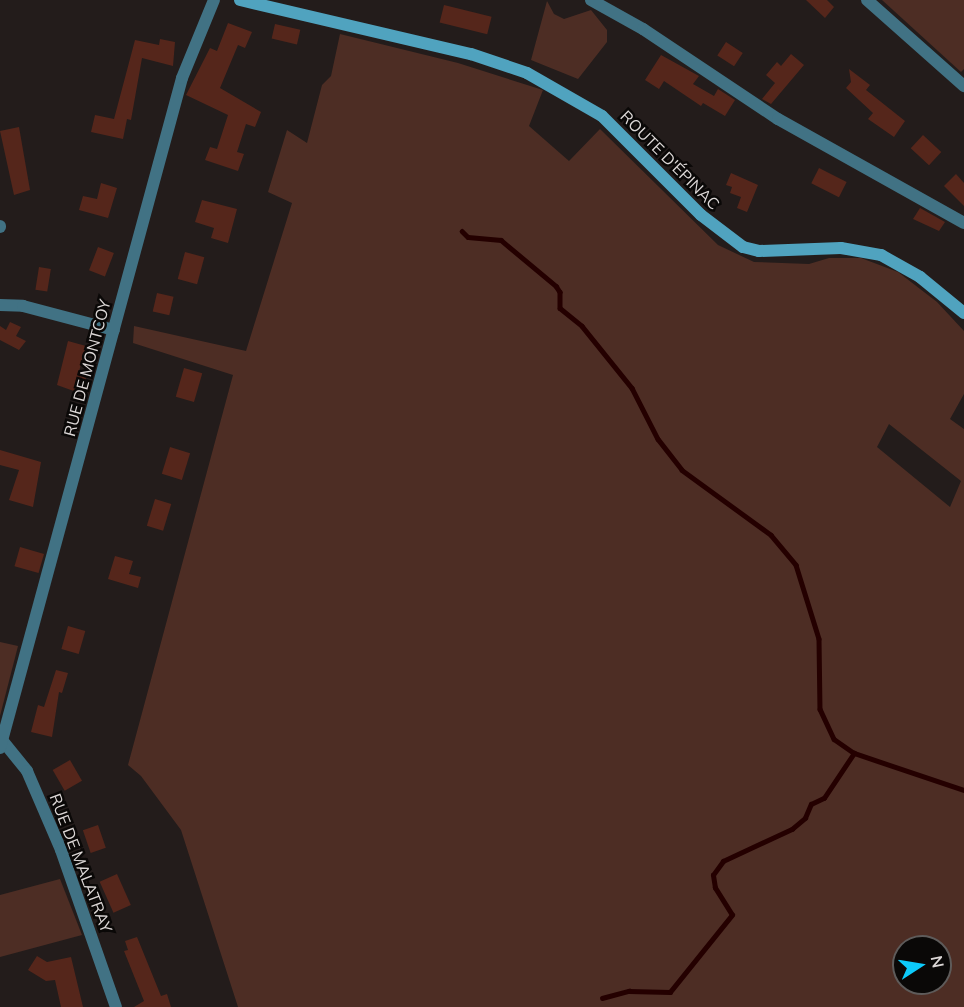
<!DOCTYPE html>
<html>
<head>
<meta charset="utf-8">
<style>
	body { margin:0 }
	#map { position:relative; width:964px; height:1007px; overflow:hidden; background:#231c1b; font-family:Mulish,sans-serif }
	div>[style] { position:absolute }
	.green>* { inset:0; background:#4d2d24 }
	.stream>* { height:4.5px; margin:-2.25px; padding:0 2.25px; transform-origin:2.25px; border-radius:2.25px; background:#240000 }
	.building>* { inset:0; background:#55261b; transform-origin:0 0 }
	.street>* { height:12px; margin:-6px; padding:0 6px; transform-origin:6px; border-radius:6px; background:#417284 }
	.secondary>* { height:12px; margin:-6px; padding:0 6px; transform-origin:6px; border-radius:6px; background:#50a3bf }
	span { translate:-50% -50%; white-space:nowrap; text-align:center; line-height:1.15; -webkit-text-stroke:5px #0a0807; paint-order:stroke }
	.street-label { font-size:16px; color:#dcd7d6 }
	.north { position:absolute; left:892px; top:935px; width:60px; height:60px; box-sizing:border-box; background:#0a0807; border:2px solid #5e5b5a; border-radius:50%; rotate:78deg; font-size:16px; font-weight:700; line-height:24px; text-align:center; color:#dcd7d6 }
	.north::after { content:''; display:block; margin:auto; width:21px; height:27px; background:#0dcafa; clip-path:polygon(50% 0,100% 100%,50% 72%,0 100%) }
</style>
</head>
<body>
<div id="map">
	<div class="green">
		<div style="clip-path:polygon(882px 0,964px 0,964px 69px,961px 72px)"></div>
		<div style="clip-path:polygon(547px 1px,554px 14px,564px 19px,591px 10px,607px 30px,607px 42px,578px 79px,531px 60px)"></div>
		<div style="clip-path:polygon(evenodd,340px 34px,458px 63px,543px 90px,529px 126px,569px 161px,600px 129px,718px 245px,754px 262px,809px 264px,829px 258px,861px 258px,898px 272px,937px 302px,964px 331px,964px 394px,950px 419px,964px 429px,964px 1007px,238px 1007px,181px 830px,141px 776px,128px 765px,233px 375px,133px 343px,134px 326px,246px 351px,292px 203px,268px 192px,287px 130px,307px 143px,322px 85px,331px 76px,340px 34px,889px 424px,961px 481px,950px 507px,877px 447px,889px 424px,340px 34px,904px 947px,940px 947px,940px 983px,904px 983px,904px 947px)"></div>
		<div style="clip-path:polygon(0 642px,18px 646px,0 716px)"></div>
		<div style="clip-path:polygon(60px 879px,82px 935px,0 957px,0 895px)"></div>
	</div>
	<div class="stream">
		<div style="left:462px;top:231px;width:8px;rotate:45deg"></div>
		<div style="left:468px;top:237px;width:33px;rotate:5deg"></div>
		<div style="left:501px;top:240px;width:72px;rotate:39.9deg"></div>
		<div style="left:556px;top:286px;width:7px;rotate:56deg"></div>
		<div style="left:560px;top:292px;width:16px;rotate:90deg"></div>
		<div style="left:560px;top:308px;width:28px;rotate:39deg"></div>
		<div style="left:582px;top:326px;width:80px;rotate:51.1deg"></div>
		<div style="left:632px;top:388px;width:57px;rotate:63deg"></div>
		<div style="left:658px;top:439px;width:39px;rotate:52deg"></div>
		<div style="left:682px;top:470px;width:110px;rotate:36.1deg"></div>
		<div style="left:771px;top:535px;width:39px;rotate:50deg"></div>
		<div style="left:796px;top:565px;width:77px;rotate:72.7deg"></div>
		<div style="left:819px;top:639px;width:70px;rotate:89.2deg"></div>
		<div style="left:820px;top:709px;width:33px;rotate:65deg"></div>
		<div style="left:834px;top:739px;width:24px;rotate:35deg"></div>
		<div style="left:854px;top:753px;width:116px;rotate:18.6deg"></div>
		<div style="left:602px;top:998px;width:28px;rotate:-15deg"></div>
		<div style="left:629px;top:991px;width:41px;rotate:1.4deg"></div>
		<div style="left:670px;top:992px;width:99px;rotate:-51.2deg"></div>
		<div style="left:732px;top:915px;width:32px;rotate:-122deg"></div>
		<div style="left:715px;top:888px;width:13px;rotate:-99deg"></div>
		<div style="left:713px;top:875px;width:17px;rotate:-54deg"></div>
		<div style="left:723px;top:861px;width:76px;rotate:-24.9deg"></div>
		<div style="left:792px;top:829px;width:17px;rotate:-40deg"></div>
		<div style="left:805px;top:818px;width:15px;rotate:-67deg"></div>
		<div style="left:811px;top:804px;width:14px;rotate:-25deg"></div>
		<div style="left:824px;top:798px;width:54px;rotate:-56.3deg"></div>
	</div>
	<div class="building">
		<div style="clip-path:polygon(806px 0,827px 0,834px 7px,825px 18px)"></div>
		<div style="left:444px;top:5px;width:49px;height:18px;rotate:14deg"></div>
		<div style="clip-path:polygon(228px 23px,252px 32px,245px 48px,238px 45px,220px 88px,261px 112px,255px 127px,246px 124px,237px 152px,244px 154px,238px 171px,205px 160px,210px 147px,217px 149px,228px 115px,186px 95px,210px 48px,217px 51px)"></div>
		<div style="left:275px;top:24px;width:26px;height:15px;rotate:13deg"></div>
		<div style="clip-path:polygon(160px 39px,175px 42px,173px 66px,142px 58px,131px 120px,127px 119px,123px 139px,91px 132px,95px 115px,114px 119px,135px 40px,159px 45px)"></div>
		<div style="left:726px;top:42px;width:20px;height:16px;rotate:33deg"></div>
		<div style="clip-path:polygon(791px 54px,804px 65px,771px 104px,762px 99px,775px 83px,766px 75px,777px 62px,781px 66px)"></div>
		<div style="clip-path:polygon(661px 55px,699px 76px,693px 84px,714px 96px,718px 89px,735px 100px,725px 116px,703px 103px,701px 106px,664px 81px,659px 89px,645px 80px)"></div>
		<div style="clip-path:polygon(849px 69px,870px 85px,866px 90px,905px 121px,894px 137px,868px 119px,873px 113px,846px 88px,851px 82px)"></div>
		<div style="clip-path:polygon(19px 127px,30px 190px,14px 195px,0 131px)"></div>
		<div style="left:923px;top:135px;width:25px;height:18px;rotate:43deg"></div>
		<div style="left:819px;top:168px;width:31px;height:17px;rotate:27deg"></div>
		<div style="clip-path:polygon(731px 173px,758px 185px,747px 212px,737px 208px,741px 197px,730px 193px,732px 187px,726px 185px)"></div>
		<div style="clip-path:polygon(956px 174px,964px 183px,964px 206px,944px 186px)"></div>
		<div style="clip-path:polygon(101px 183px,117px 188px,108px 218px,79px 210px,83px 196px,97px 199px)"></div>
		<div style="clip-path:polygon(202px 200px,237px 209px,228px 243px,211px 238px,214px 228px,195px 222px)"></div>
		<div style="clip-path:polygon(920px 208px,945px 222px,939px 231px,913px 219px)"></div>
		<div style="left:98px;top:247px;width:17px;height:25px;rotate:21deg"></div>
		<div style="left:185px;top:252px;width:20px;height:28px;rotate:15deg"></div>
		<div style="left:39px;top:267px;width:12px;height:23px;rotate:9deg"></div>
		<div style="left:157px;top:293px;width:17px;height:19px;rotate:13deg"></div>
		<div style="clip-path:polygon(10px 322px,21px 327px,16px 336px,26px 341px,19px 350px,0 340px,0 326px,6px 330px)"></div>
		<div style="clip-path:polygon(68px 341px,86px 346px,78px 375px,86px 378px,82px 394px,57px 385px)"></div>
		<div style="left:184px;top:368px;width:19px;height:30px;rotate:16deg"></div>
		<div style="left:170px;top:447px;width:21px;height:28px;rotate:17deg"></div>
		<div style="clip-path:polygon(0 450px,41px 462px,33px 507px,9px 500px,19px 470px,0 465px)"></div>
		<div style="left:155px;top:499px;width:17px;height:28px;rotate:17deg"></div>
		<div style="left:20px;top:547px;width:25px;height:20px;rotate:16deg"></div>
		<div style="clip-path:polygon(115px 556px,133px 561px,129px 574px,141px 577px,138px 588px,108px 579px)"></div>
		<div style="left:68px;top:626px;width:18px;height:24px;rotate:16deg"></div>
		<div style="clip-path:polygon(56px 670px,68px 673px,62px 693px,59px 692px,52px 737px,31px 732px,38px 705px,44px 707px)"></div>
		<div style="left:70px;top:760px;width:24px;height:20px;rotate:60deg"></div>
		<div style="left:98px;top:825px;width:24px;height:16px;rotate:71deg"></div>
		<div style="left:117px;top:874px;width:34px;height:19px;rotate:66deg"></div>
		<div style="clip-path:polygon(137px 937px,161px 996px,167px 994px,171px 1007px,134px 1007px,144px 1001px,124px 951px,128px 950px,125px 941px)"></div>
		<div style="clip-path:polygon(37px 956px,47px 962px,71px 957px,83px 1007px,61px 1007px,55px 980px,46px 981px,28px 970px)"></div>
	</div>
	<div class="street">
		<div style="left:591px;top:0;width:60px;rotate:29.1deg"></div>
		<div style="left:643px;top:29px;width:162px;rotate:33.7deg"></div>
		<div style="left:778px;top:119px;width:213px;rotate:29.2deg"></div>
		<div style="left:867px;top:0;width:130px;rotate:41.6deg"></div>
		<div style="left:0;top:226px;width:1px;rotate:90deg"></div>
		<div style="left:0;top:305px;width:23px;rotate:2deg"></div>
		<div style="left:23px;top:306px;width:94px;rotate:14.8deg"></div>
		<div style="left:2px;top:740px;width:40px;rotate:51deg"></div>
		<div style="left:27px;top:771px;width:86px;rotate:66.7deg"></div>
		<div style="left:61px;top:850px;width:166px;rotate:70.7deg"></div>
		<div style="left:0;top:748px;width:694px;rotate:-74.8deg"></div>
		<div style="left:182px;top:78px;width:84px;rotate:-67.7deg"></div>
	</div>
	<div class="secondary">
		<div style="left:240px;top:0;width:237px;rotate:13.2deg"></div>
		<div style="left:471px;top:54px;width:59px;rotate:18.7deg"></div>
		<div style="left:527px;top:73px;width:86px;rotate:29.8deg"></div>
		<div style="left:602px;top:116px;width:140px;rotate:45deg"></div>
		<div style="left:701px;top:215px;width:53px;rotate:37.3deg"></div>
		<div style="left:743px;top:247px;width:16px;rotate:14deg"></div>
		<div style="left:759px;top:251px;width:82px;rotate:-2.1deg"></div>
		<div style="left:841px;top:248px;width:41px;rotate:9.9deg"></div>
		<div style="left:881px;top:255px;width:45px;rotate:29.4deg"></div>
		<div style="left:920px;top:277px;width:57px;rotate:39.3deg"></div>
	</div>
	<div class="street-label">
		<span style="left:670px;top:160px;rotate:45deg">ROUTE D'ÉPINAC</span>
		<span style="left:87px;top:368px;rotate:-75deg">RUE DE MONTCOY</span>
		<span style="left:81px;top:863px;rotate:69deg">RUE DE MALATRAY</span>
	</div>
	<div class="north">N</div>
</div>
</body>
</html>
